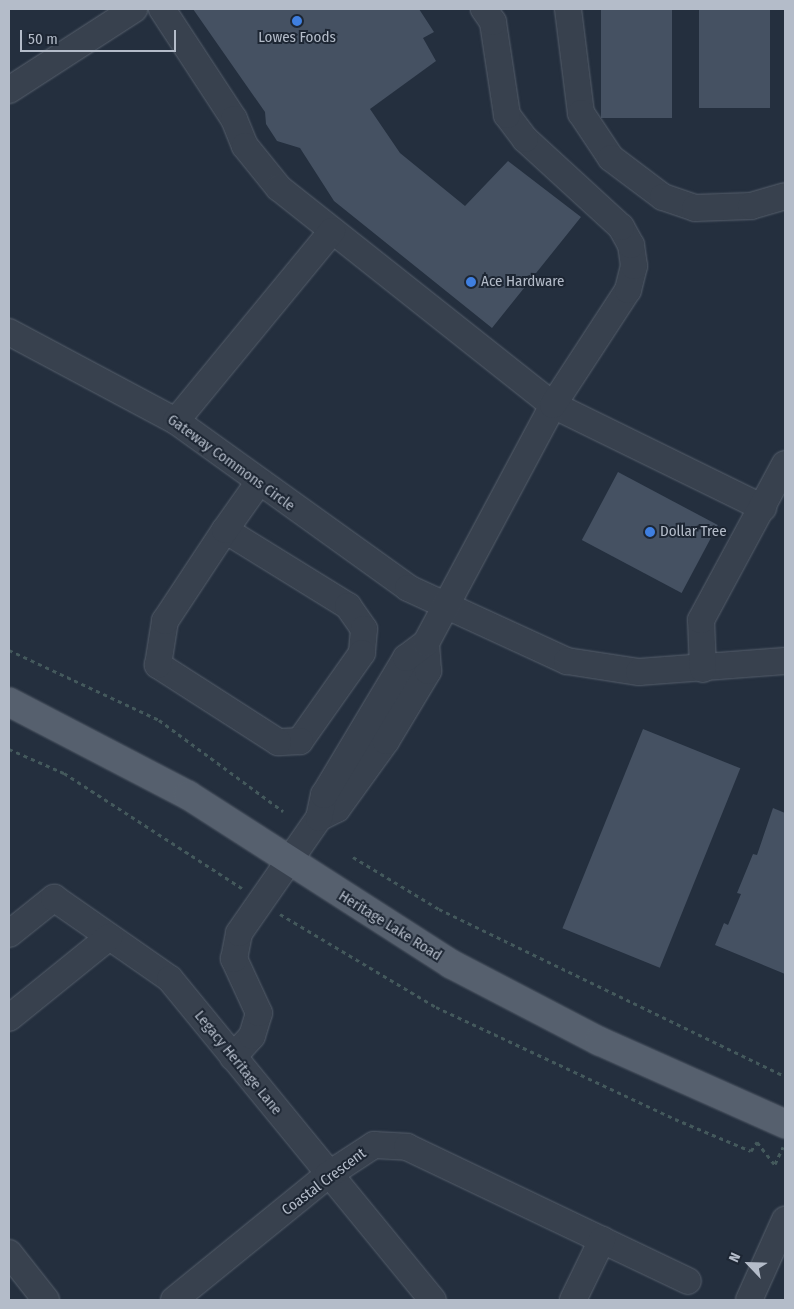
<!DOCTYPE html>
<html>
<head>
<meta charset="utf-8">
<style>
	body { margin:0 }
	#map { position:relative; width:794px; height:1309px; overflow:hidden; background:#242f3e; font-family:"Fira Sans Condensed",sans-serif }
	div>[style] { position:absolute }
	.building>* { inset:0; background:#455162; transform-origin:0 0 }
	.path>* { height:3px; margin-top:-1.5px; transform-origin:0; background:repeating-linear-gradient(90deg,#44595c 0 4px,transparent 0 8px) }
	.roads { filter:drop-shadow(0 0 1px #565f6c) drop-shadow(0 0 1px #565f6c) }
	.minor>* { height:26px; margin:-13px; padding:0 13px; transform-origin:13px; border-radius:13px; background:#38414e }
	.major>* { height:28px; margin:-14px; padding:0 14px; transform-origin:14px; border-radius:14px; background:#56606e }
	.dots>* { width:14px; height:14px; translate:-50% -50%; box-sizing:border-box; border:2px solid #1d2633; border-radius:50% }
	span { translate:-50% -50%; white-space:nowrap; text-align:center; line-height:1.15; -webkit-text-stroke:4px #1d2633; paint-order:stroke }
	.poi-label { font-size:15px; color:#b4bcc9 }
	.left { translate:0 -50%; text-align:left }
	.street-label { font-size:15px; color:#b4bcc9 }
	.frame { position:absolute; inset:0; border:10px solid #b4bcc9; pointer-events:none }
	.north { position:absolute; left:724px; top:1239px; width:50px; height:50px; -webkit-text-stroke:4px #1d2633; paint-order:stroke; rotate:294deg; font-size:14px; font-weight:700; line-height:20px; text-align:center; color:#b4bcc9 }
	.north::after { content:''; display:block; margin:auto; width:18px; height:22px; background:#b4bcc9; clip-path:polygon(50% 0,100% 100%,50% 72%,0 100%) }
	.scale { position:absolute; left:20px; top:30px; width:156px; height:22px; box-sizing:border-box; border:2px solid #b4bcc9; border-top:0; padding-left:6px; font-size:15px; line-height:18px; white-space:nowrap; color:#b4bcc9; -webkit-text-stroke:4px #1d2633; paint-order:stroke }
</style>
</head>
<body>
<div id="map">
	<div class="building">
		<div style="clip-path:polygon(193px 9px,419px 9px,434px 32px,423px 38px,436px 61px,370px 109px,400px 153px,465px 206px,508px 161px,581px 217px,492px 328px,334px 201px,300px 148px,277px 141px,266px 124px,265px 112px)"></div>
		<div style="left:601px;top:9px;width:71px;height:109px"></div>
		<div style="left:699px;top:9px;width:71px;height:99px"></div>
		<div style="left:618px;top:472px;width:113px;height:77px;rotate:28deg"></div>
		<div style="left:643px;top:729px;width:105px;height:215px;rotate:22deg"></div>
		<div style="clip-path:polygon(773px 808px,785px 813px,785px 974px,715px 945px,724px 923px,728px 925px,741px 894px,737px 893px,753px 854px,757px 855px)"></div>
	</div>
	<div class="path">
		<div style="left:9px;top:650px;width:166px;rotate:25deg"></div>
		<div style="left:159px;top:720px;width:154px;rotate:36.3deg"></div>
		<div style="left:9px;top:749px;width:60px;rotate:23.6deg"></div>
		<div style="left:64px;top:773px;width:212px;rotate:32.9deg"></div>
		<div style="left:353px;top:857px;width:100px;rotate:31.2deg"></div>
		<div style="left:439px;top:909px;width:384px;rotate:25.8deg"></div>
		<div style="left:280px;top:914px;width:182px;rotate:30.8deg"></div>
		<div style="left:436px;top:1007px;width:264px;rotate:25.1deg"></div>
		<div style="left:675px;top:1119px;width:82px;rotate:22.8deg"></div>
		<div style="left:751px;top:1151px;width:11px;rotate:-56deg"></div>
		<div style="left:757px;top:1142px;width:29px;rotate:52deg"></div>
		<div style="left:775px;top:1164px;width:19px;rotate:-65deg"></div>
	</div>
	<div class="roads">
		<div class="minor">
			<div style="left:162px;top:9px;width:131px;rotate:56.8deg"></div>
			<div style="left:234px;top:119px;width:29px;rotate:68deg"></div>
			<div style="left:245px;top:146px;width:54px;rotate:51deg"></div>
			<div style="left:279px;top:188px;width:350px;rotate:38.4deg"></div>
			<div style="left:553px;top:405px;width:234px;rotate:26.1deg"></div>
			<div style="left:568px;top:9px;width:105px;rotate:82.9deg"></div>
			<div style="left:581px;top:113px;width:54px;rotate:56.3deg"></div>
			<div style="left:611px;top:158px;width:65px;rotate:36.9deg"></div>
			<div style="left:663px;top:197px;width:34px;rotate:19deg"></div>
			<div style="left:695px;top:208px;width:56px;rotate:-2deg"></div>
			<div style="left:751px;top:206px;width:35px;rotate:-16deg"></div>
			<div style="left:9px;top:90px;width:149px;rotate:-32.9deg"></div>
			<div style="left:9px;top:332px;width:189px;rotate:28.1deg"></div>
			<div style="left:176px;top:421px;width:286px;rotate:35.7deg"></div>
			<div style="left:408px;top:588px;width:175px;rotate:24.7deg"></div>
			<div style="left:567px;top:661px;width:73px;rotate:8.7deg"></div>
			<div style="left:639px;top:672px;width:146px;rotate:-4.3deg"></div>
			<div style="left:176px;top:421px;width:246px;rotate:-50.6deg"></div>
			<div style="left:225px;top:530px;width:145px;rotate:31.7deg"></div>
			<div style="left:348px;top:606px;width:28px;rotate:55deg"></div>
			<div style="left:364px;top:629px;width:24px;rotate:95deg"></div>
			<div style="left:362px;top:653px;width:108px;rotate:125.2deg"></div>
			<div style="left:300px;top:741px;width:22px;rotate:177deg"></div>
			<div style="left:278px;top:742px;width:143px;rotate:-147.3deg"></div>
			<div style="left:158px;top:665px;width:45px;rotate:-81deg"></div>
			<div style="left:165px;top:621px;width:109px;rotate:-56.6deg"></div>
			<div style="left:225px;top:530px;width:59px;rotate:-54.7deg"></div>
			<div style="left:703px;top:669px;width:49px;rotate:-92.3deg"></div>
			<div style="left:701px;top:620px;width:177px;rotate:-61.7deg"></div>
			<div style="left:319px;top:818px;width:20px;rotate:-27deg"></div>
			<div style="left:337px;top:809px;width:84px;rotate:-54.2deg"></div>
			<div style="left:386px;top:741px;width:82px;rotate:-59deg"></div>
			<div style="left:428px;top:671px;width:28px;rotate:-94deg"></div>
			<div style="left:9px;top:934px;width:58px;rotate:-38.7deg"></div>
			<div style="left:54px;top:898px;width:141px;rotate:34.9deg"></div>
			<div style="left:170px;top:979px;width:415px;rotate:50.7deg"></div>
			<div style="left:9px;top:1018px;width:129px;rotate:-39deg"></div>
			<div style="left:233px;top:1057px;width:28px;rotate:-48deg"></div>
			<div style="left:252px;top:1036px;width:24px;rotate:-73deg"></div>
			<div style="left:259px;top:1013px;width:60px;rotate:-114.8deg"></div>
			<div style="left:234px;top:959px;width:26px;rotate:-79deg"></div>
			<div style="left:239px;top:933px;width:140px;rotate:-55.2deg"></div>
			<div style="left:319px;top:818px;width:24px;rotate:-78deg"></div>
			<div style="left:324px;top:795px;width:160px;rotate:-59.1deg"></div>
			<div style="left:406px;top:658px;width:25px;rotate:-37deg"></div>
			<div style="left:426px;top:643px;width:270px;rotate:-61.9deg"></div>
			<div style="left:553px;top:405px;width:137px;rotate:-56.9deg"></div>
			<div style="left:628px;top:290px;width:25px;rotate:-76deg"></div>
			<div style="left:634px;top:266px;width:21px;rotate:-98deg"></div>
			<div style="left:631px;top:245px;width:21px;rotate:-119deg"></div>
			<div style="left:621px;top:227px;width:130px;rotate:-137.5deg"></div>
			<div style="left:525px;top:139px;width:30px;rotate:-127deg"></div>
			<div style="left:507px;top:115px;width:94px;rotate:-98.6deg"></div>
			<div style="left:493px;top:22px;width:16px;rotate:-125deg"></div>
			<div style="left:9px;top:1253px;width:60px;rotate:51.8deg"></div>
			<div style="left:174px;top:1300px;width:198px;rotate:-39.1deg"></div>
			<div style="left:328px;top:1175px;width:55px;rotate:-33.1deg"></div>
			<div style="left:374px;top:1145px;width:33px;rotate:3deg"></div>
			<div style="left:407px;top:1147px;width:311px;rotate:25.5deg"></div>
			<div style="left:573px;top:1300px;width:67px;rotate:-64.2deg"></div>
			<div style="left:749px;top:1300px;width:88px;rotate:-65.8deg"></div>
		</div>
		<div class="major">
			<div style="left:9px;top:702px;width:202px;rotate:27.5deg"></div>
			<div style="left:188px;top:795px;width:313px;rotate:32.7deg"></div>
			<div style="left:451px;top:964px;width:167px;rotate:27.5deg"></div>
			<div style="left:599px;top:1041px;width:204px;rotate:24deg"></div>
		</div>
	</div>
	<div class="dots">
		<div style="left:297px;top:21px;background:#3f7fe0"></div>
		<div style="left:471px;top:282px;background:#3f7fe0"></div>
		<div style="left:650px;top:532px;background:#3f7fe0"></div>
	</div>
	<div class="poi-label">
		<span style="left:297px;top:38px">Lowes Foods</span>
		<span class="left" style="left:481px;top:282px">Ace Hardware</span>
		<span class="left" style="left:660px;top:532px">Dollar Tree</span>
	</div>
	<div class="street-label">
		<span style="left:231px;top:463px;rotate:36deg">Gateway Commons Circle</span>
		<span style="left:390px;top:926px;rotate:32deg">Heritage Lake Road</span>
		<span style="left:238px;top:1063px;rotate:51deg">Legacy Heritage Lane</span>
		<span style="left:324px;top:1182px;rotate:-37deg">Coastal Crescent</span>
	</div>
	<div class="frame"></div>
	<div class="north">N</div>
	<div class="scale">50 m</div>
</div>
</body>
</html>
